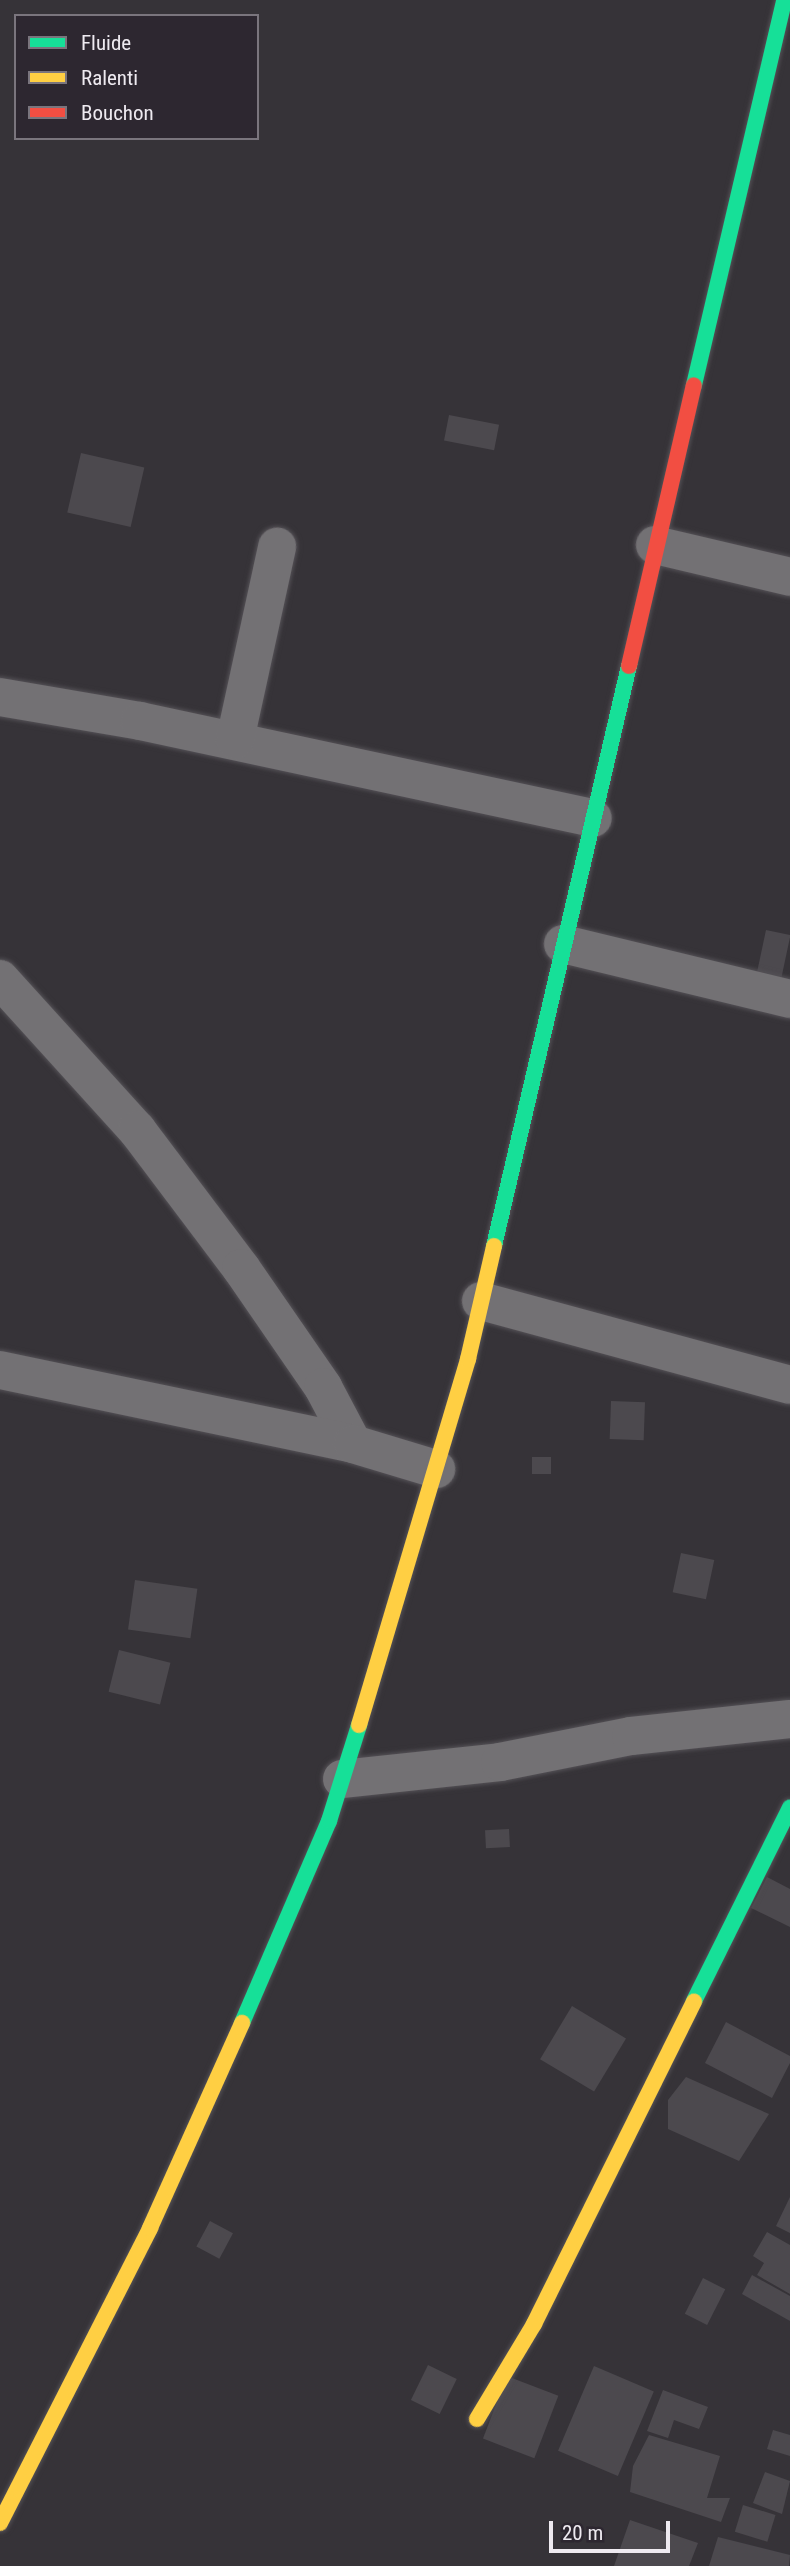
<!DOCTYPE html>
<html>
<head>
<meta charset="utf-8">
<style>
	body { margin:0 }
	#map { position:relative; width:790px; height:2566px; overflow:hidden; background:#363338; font-family:"Roboto Condensed",sans-serif }
	div>[style] { position:absolute }
	.building>* { inset:0; background:#4c494e; transform-origin:0 0 }
	.roads { filter:drop-shadow(0 0 2px #545156) drop-shadow(0 0 2px #545156) }
	.street>* { height:38px; margin:-19px; padding:0 19px; transform-origin:19px; border-radius:19px; background:#737174 }
	.fast>* { height:16px; margin:-8px; padding:0 8px; transform-origin:8px; border-radius:8px; background:#16e098 }
	.slow>* { height:16px; margin:-8px; padding:0 8px; transform-origin:8px; border-radius:8px; background:#ffcf43 }
	.jam>* { height:16px; margin:-8px; padding:0 8px; transform-origin:8px; border-radius:8px; background:#f24e42 }
	span { translate:-50% -50%; white-space:nowrap; text-align:center; line-height:1.15; -webkit-text-stroke:5px #2d2730; paint-order:stroke }
	.legend { position:absolute; left:14px; top:14px; width:245px; height:126px; box-sizing:border-box; background:#2d2730; border:2px solid #7a757d; margin:0; padding:9px 12px; list-style:none; font-size:21px; color:#eeeaf0 }
	.legend li { display:flex; align-items:center; gap:14px; height:35px }
	.legend b { width:35px; border:2px solid #7a757d }
	.scale { position:absolute; left:549px; top:2521px; width:121px; height:32px; box-sizing:border-box; border:4px solid #eeeaf0; border-top:0; padding-left:9px; font-size:21px; line-height:24px; white-space:nowrap; color:#eeeaf0; -webkit-text-stroke:5px #2d2730; paint-order:stroke }
</style>
</head>
<body>
<div id="map">
	<div class="building">
		<div style="left:449px;top:415px;width:51px;height:26px;rotate:11deg"></div>
		<div style="left:81px;top:453px;width:65px;height:61px;rotate:13deg"></div>
		<div style="left:766px;top:930px;width:25px;height:52px;rotate:12deg"></div>
		<div style="left:611px;top:1401px;width:34px;height:38px;rotate:2deg"></div>
		<div style="left:532px;top:1457px;width:19px;height:17px"></div>
		<div style="left:681px;top:1553px;width:34px;height:40px;rotate:12deg"></div>
		<div style="left:135px;top:1580px;width:63px;height:50px;rotate:8deg"></div>
		<div style="left:119px;top:1650px;width:53px;height:43px;rotate:14deg"></div>
		<div style="left:509px;top:1829px;width:18px;height:24px;rotate:87deg"></div>
		<div style="clip-path:polygon(767px 1877px,790px 1889px,790px 1927px,751px 1908px)"></div>
		<div style="left:572px;top:2006px;width:63px;height:62px;rotate:31deg"></div>
		<div style="clip-path:polygon(726px 2022px,790px 2056px,790px 2063px,772px 2098px,705px 2063px)"></div>
		<div style="clip-path:polygon(686px 2077px,769px 2114px,739px 2161px,668px 2129px,668px 2100px)"></div>
		<div style="clip-path:polygon(790px 2197px,790px 2233px,776px 2226px)"></div>
		<div style="left:210px;top:2221px;width:26px;height:29px;rotate:28deg"></div>
		<div style="clip-path:polygon(767px 2232px,790px 2245px,790px 2294px,757px 2275px,764px 2263px,753px 2256px)"></div>
		<div style="clip-path:polygon(752px 2275px,790px 2296px,790px 2321px,742px 2294px)"></div>
		<div style="left:703px;top:2278px;width:25px;height:40px;rotate:27deg"></div>
		<div style="left:428px;top:2365px;width:32px;height:39px;rotate:26deg"></div>
		<div style="left:594px;top:2366px;width:65px;height:92px;rotate:23deg"></div>
		<div style="left:507px;top:2376px;width:55px;height:67px;rotate:21deg"></div>
		<div style="clip-path:polygon(663px 2390px,708px 2407px,699px 2429px,674px 2420px,668px 2438px,647px 2431px)"></div>
		<div style="clip-path:polygon(773px 2430px,790px 2435px,790px 2456px,767px 2449px)"></div>
		<div style="clip-path:polygon(649px 2435px,720px 2456px,707px 2498px,730px 2498px,721px 2522px,630px 2492px,633px 2466px)"></div>
		<div style="clip-path:polygon(765px 2472px,790px 2481px,782px 2514px,753px 2503px)"></div>
		<div style="left:743px;top:2505px;width:34px;height:28px;rotate:17deg"></div>
		<div style="clip-path:polygon(630px 2520px,698px 2543px,689px 2566px,614px 2566px)"></div>
		<div style="clip-path:polygon(718px 2537px,790px 2555px,789px 2566px,709px 2566px)"></div>
	</div>
	<div class="roads">
		<div class="street">
			<div style="left:655px;top:545px;width:139px;rotate:13.3deg"></div>
			<div style="left:0;top:697px;width:142px;rotate:9.7deg"></div>
			<div style="left:140px;top:721px;width:463px;rotate:12.1deg"></div>
			<div style="left:235px;top:740px;width:198px;rotate:-77.7deg"></div>
			<div style="left:563px;top:944px;width:234px;rotate:13.6deg"></div>
			<div style="left:0;top:979px;width:204px;rotate:47.8deg"></div>
			<div style="left:137px;top:1130px;width:173px;rotate:53deg"></div>
			<div style="left:241px;top:1268px;width:145px;rotate:55.4deg"></div>
			<div style="left:323px;top:1387px;width:64px;rotate:62.2deg"></div>
			<div style="left:481px;top:1301px;width:320px;rotate:15.2deg"></div>
			<div style="left:0;top:1370px;width:361px;rotate:11.8deg"></div>
			<div style="left:353px;top:1444px;width:87px;rotate:16.8deg"></div>
			<div style="left:342px;top:1779px;width:159px;rotate:-6.1deg"></div>
			<div style="left:500px;top:1762px;width:134px;rotate:-11.2deg"></div>
			<div style="left:631px;top:1736px;width:160px;rotate:-6.1deg"></div>
		</div>
		<div class="fast">
			<div style="left:694px;top:385px;width:395px;rotate:-76.8deg"></div>
			<div style="left:494px;top:1246px;width:596px;rotate:-76.9deg"></div>
			<div style="left:694px;top:2001px;width:216px;rotate:-63.6deg"></div>
			<div style="left:242px;top:2023px;width:220px;rotate:-66.7deg"></div>
			<div style="left:329px;top:1821px;width:101px;rotate:-72.6deg"></div>
		</div>
		<div class="slow">
			<div style="left:359px;top:1725px;width:382px;rotate:-73.4deg"></div>
			<div style="left:468px;top:1359px;width:116px;rotate:-77deg"></div>
			<div style="left:477px;top:2419px;width:111px;rotate:-59deg"></div>
			<div style="left:534px;top:2324px;width:360px;rotate:-63.6deg"></div>
			<div style="left:0;top:2523px;width:331px;rotate:-63deg"></div>
			<div style="left:150px;top:2228px;width:225px;rotate:-65.8deg"></div>
		</div>
		<div class="jam">
			<div style="left:629px;top:666px;width:288px;rotate:-77deg"></div>
		</div>
	</div>
	<ul class="legend">
	<li><b style="height:9px;background:#16e098"></b>Fluide</li>
	<li><b style="height:9px;background:#ffcf43"></b>Ralenti</li>
	<li><b style="height:9px;background:#f24e42"></b>Bouchon</li>
	</ul>
	<div class="scale">20 m</div>
</div>
</body>
</html>
